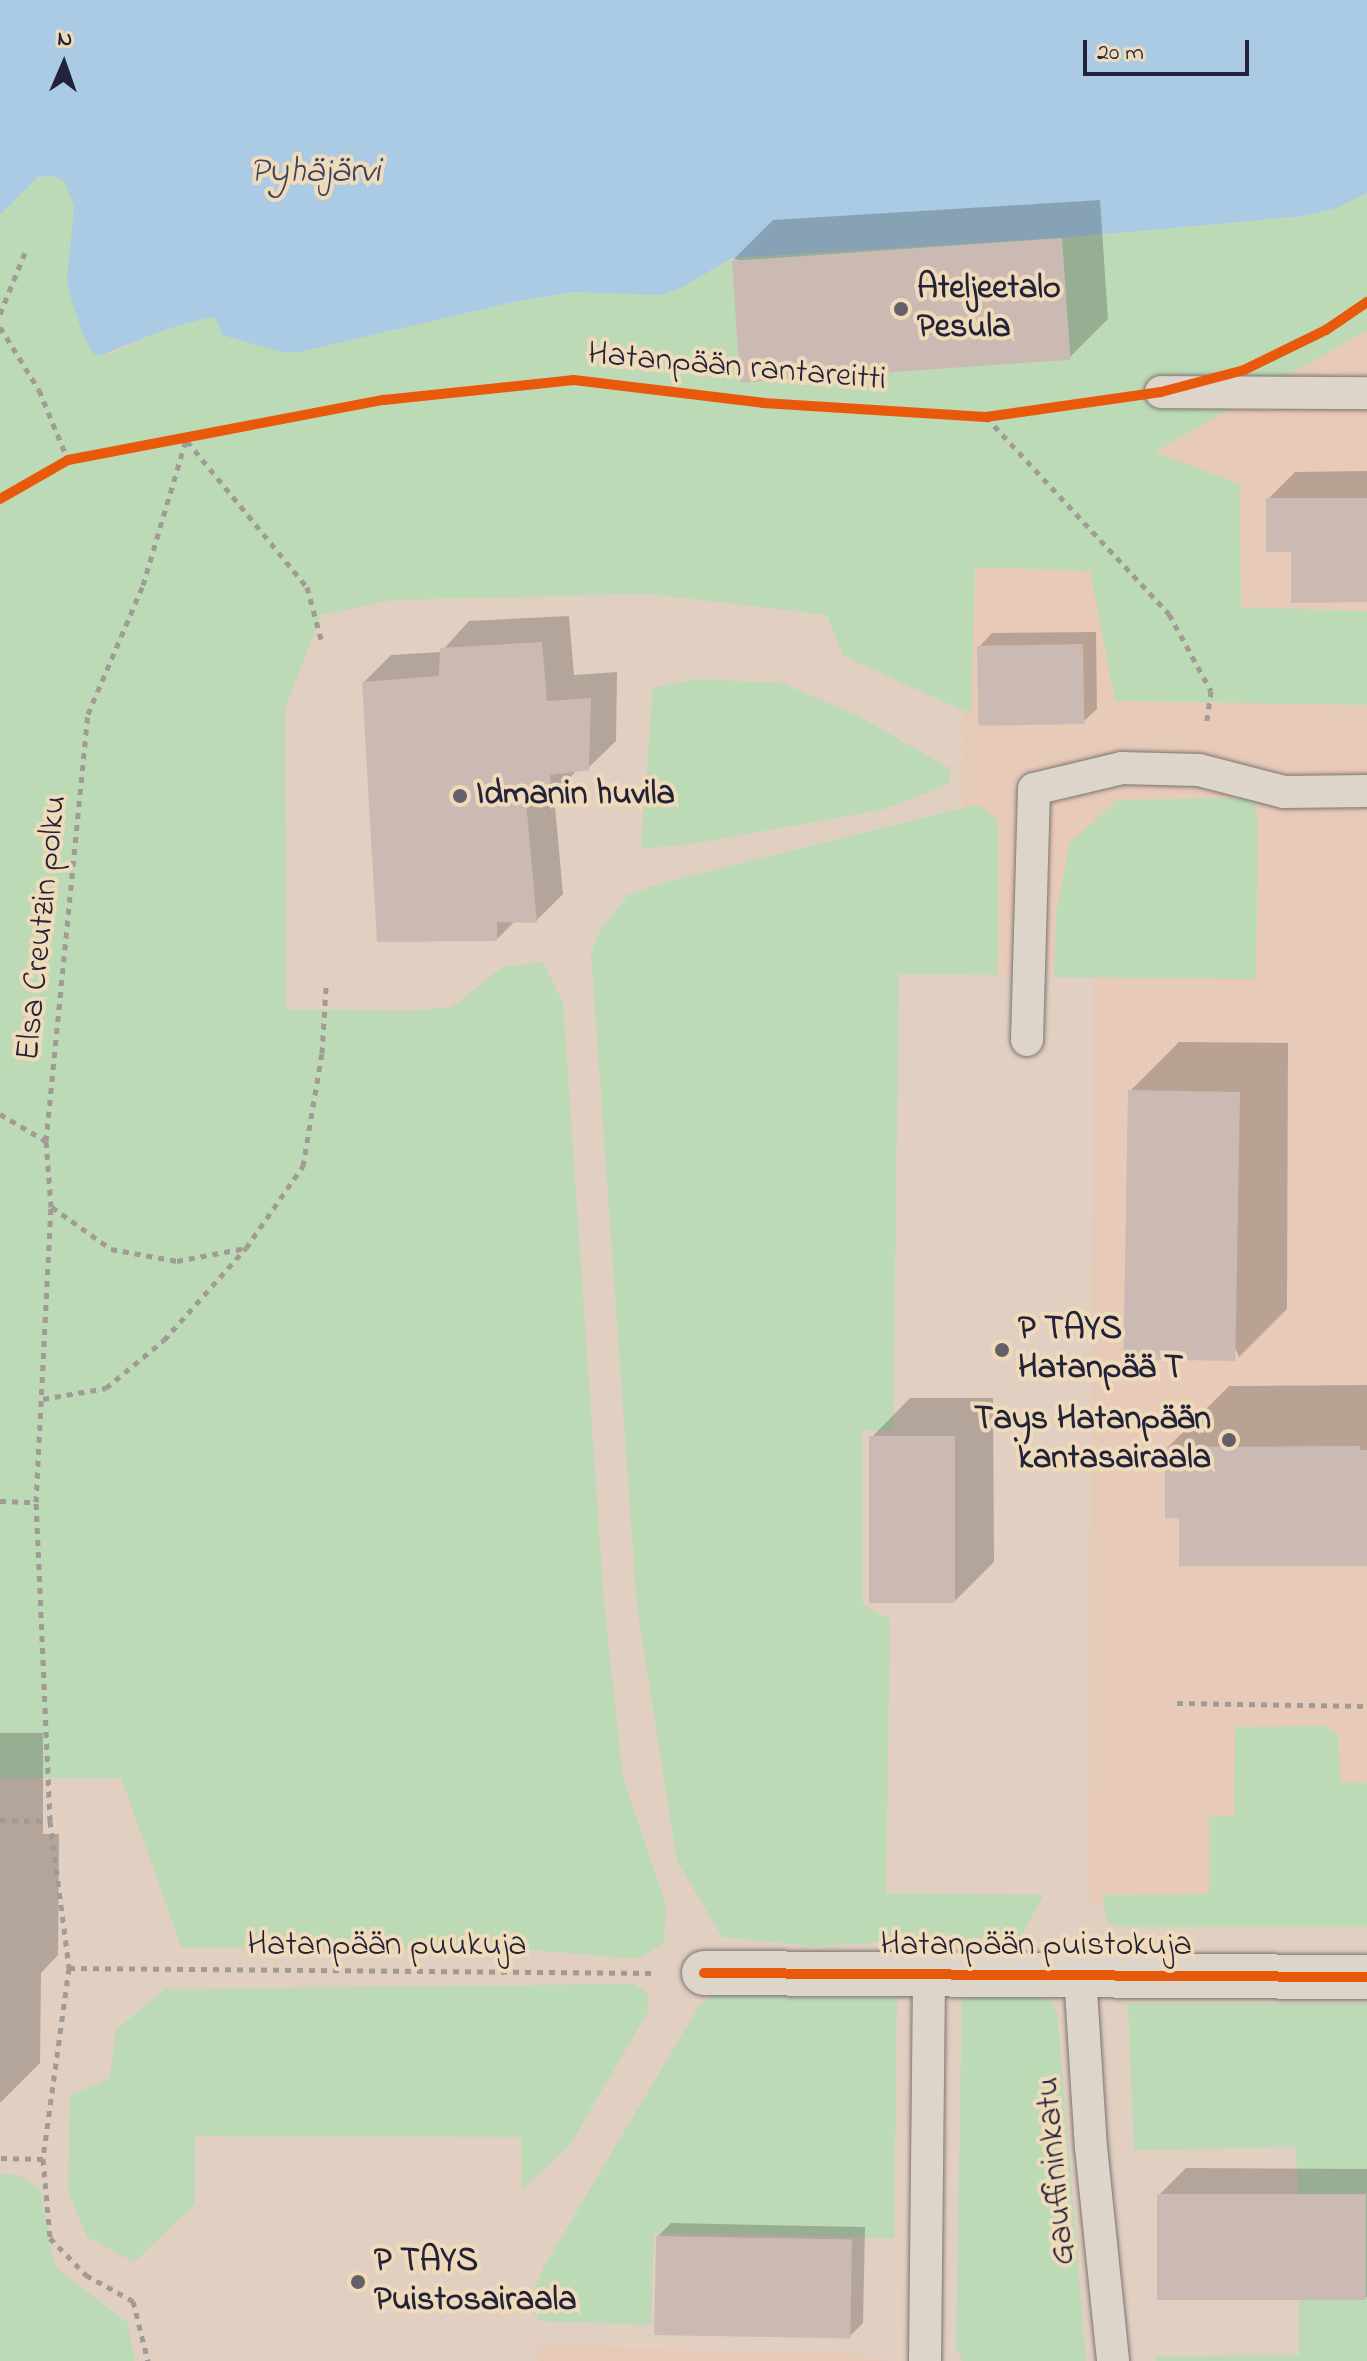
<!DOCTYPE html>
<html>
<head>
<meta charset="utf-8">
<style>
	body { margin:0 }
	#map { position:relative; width:1367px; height:2361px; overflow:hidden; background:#e1cfc1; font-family:"Indie Flower",sans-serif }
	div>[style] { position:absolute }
	.built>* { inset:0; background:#e8cab8 }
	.green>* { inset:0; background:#bddab7 }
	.water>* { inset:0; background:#aacbe3 }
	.shadow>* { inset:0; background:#0003 }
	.building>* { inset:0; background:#cbbab4; transform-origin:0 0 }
	.path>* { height:5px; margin-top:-2.5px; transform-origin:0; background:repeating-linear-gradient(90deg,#a19b96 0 6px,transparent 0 12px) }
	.roads { filter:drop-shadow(0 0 2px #7c7473) drop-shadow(0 0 2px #7c7473) }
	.service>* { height:32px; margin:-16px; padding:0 16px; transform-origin:16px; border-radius:16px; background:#ded5ca }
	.minor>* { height:44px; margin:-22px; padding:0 22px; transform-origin:22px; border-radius:22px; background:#ded5ca }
	.cycleway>* { height:10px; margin:-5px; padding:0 5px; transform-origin:5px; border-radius:5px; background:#e8590c }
	.dots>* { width:22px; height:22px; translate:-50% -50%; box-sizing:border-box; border:4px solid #efdbb9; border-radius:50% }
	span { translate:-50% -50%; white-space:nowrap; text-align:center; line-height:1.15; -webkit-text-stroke:8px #efdbb9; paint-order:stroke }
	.poi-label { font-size:34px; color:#22223b; font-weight:700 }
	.left { translate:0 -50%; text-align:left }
	.right { translate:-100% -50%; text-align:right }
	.street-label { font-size:34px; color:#22223b }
	.water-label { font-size:36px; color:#39435f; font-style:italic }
	.north { position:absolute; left:24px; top:24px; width:80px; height:80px; -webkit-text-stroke:6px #efdbb9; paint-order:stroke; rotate:2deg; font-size:22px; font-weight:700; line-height:32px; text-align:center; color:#22223b }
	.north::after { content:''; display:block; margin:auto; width:28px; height:36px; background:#22223b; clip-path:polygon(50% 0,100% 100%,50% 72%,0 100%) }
	.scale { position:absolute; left:1083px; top:40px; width:166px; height:36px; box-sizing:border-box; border:4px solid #22223b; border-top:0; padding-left:10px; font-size:24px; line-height:28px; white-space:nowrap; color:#22223b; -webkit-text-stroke:6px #efdbb9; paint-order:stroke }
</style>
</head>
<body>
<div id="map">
	<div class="built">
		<div style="clip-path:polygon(1367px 330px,1367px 1902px,1089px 1905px,1093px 977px,962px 975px,963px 484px,1107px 479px)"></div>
		<div style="clip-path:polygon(537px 2346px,847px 2353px,887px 2361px,539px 2361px)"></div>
	</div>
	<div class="green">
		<div style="clip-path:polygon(52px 176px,64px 181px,74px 206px,67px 279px,71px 300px,83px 334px,107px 355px,167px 329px,211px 317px,216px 319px,220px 331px,282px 352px,300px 352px,518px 301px,574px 292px,681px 288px,732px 258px,1062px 238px,1304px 216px,1337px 208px,1367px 193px,1367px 330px,1155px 452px,1240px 484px,1241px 607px,1367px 611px,1367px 705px,1115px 701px,1090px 571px,975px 567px,971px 714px,843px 656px,827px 615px,649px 594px,393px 600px,321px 615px,285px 709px,286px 1009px,409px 1011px,452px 1007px,502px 967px,543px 962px,563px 1003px,604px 1603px,623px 1778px,666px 1906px,664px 1943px,637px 1959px,519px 1949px,182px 1948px,121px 1778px,0 1778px,0 215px,30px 181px)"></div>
		<div style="clip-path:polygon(697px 679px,782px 683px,858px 716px,951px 769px,948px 785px,881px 810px,698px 843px,641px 849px,653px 688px)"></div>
		<div style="clip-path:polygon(1200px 798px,1254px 798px,1258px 823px,1256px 979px,1054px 977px,1056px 913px,1070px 843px,1117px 800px)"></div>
		<div style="clip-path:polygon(978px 804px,998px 820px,998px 975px,899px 974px,893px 1430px,862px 1431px,863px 1605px,890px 1619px,886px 1893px,1044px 1895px,1020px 1937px,811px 1946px,722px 1937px,677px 1861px,637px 1607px,591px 953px,600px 931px,628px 895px,665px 882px)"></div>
		<div style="clip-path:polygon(1326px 1726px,1338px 1734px,1340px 1782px,1367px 1783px,1367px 1927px,1117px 1927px,1107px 1921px,1102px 1895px,1209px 1894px,1209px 1817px,1234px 1816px,1235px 1727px)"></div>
		<div style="clip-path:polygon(634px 1984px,647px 1992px,649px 2010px,570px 2145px,522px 2190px,521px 2137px,195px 2136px,195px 2204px,134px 2262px,87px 2237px,68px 2192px,70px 2095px,110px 2078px,116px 2030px,165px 1989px)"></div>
		<div style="clip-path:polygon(897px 1992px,894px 2238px,654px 2233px,651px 2325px,540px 2321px,533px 2313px,532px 2298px,542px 2270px,699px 2006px,716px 1993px)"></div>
		<div style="clip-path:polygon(962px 1993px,1034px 1994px,1047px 1999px,1057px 2011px,1086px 2361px,962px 2361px,956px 2348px)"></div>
		<div style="clip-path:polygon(1128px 2003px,1367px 2003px,1367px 2361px,1156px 2361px,1155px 2356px,1299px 2355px,1299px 2300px,1365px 2300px,1366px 2196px,1298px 2194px,1296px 2147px,1134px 2150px)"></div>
		<div style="clip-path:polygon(0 2173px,21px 2176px,40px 2190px,55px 2267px,128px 2323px,135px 2361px,0 2361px)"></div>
	</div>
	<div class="water">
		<div style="clip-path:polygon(0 0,1367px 0,1367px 193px,1337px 208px,1304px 216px,1062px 238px,732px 258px,681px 288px,661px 295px,574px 292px,518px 301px,300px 352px,282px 352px,222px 335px,216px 319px,211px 317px,167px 329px,99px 356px,93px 353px,83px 334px,71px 300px,67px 279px,74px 206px,64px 181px,52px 176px,38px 177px,0 215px)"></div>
	</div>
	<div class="shadow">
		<div style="clip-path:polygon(1100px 200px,1108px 319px,1069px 358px,734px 259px,773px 220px)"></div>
		<div style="clip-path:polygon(1367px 471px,1367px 600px,1293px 550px,1268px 499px,1295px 472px)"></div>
		<div style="clip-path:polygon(569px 616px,574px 675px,617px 672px,616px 741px,588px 768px,578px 769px,554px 795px,563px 894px,536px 921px,515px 921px,497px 939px,364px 682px,391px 655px,441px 652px,469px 621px)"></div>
		<div style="clip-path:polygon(1096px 632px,1097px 709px,1083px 722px,979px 647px,992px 633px)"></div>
		<div style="clip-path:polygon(1179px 1042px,1288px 1043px,1287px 1309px,1239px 1357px,1130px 1091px)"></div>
		<div style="clip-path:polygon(1367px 1385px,1367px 1564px,1181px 1516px,1167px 1448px,1229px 1386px)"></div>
		<div style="clip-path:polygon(910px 1398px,993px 1398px,994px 1562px,955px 1601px,871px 1438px)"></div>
		<div style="clip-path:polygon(0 1733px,43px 1733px,43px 1834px,59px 1834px,58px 1955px,41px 1973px,40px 2063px,0 2103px)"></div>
		<div style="clip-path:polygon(1186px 2168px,1367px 2169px,1367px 2296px,1365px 2299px,1159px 2195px)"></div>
		<div style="clip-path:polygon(671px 2223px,865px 2227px,863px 2323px,849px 2337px,658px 2236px)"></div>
	</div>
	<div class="building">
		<div style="left:1062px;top:238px;width:122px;height:331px;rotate:86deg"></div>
		<div style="clip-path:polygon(1266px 498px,1367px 498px,1367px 602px,1291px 603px,1291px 552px,1266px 552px)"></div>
		<div style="clip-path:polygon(542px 642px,547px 701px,591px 698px,589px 770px,550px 775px,552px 801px,526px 801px,537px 923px,497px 922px,497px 941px,377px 942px,362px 682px,439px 676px,440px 648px)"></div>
		<div style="left:1083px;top:644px;width:80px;height:106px;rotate:89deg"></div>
		<div style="left:1128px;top:1090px;width:112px;height:269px;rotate:1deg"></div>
		<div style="left:955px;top:1436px;width:167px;height:86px;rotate:90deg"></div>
		<div style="clip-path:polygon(1360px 1446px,1360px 1450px,1367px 1450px,1367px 1566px,1179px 1566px,1179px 1518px,1165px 1518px,1165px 1447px)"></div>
		<div style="left:1157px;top:2194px;width:209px;height:106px"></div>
		<div style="left:656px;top:2236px;width:196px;height:99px;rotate:1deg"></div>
	</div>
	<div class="path">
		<div style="left:0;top:314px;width:69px;rotate:-67.9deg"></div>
		<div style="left:0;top:327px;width:74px;rotate:58.2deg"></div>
		<div style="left:39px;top:390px;width:76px;rotate:67.5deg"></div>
		<div style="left:986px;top:417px;width:269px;rotate:47.1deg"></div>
		<div style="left:1169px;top:614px;width:88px;rotate:61.4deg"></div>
		<div style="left:1211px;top:691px;width:34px;rotate:98deg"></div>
		<div style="left:187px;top:441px;width:189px;rotate:50.6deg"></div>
		<div style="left:307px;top:587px;width:54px;rotate:74.9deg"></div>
		<div style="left:0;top:1114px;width:53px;rotate:30.4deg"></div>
		<div style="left:52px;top:1207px;width:72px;rotate:35.4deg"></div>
		<div style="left:111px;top:1249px;width:67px;rotate:10.3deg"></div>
		<div style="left:177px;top:1261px;width:70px;rotate:-10.7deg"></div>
		<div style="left:43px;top:1399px;width:64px;rotate:-9.9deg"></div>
		<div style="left:106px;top:1388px;width:75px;rotate:-39.6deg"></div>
		<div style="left:164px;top:1340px;width:123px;rotate:-48.3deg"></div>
		<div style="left:246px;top:1248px;width:100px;rotate:-55.2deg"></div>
		<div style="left:303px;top:1166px;width:115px;rotate:-80.5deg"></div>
		<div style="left:322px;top:1053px;width:66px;rotate:-86.5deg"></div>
		<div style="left:0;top:1501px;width:36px;rotate:2deg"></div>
		<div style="left:1177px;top:1703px;width:190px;rotate:0.9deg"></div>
		<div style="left:0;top:1820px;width:50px;rotate:1.1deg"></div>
		<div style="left:50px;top:1821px;width:148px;rotate:82.6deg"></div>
		<div style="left:69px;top:1968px;width:193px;rotate:97.8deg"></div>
		<div style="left:43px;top:2159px;width:43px;rotate:-178.7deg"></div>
		<div style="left:50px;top:1821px;width:319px;rotate:-92.5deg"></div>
		<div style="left:36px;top:1502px;width:295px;rotate:-87.1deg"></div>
		<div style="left:51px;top:1207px;width:66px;rotate:-94.3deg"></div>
		<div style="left:46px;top:1141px;width:429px;rotate:-84.4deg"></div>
		<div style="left:88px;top:714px;width:140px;rotate:-66.9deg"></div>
		<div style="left:143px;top:585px;width:151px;rotate:-73.5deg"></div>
		<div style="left:69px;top:1968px;width:587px;rotate:0.49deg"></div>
		<div style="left:43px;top:2159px;width:79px;rotate:84.9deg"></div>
		<div style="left:50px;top:2238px;width:52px;rotate:45.8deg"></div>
		<div style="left:86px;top:2275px;width:54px;rotate:29deg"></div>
		<div style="left:133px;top:2301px;width:62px;rotate:76deg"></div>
	</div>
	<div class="roads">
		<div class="service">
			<div style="left:1161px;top:392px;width:206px;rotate:0.3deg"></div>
			<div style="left:1027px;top:1040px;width:251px;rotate:-88.4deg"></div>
			<div style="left:1034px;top:789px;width:90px;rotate:-13.4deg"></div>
			<div style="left:1122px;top:768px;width:77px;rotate:1.5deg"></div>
			<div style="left:1199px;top:770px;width:88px;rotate:14.5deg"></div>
			<div style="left:1284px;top:792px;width:83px;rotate:-0.7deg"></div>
			<div style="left:1080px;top:1974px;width:173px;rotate:86.4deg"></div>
			<div style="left:1091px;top:2147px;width:215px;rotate:84.1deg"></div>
			<div style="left:925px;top:2361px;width:386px;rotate:-89.4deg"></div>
		</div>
		<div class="minor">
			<div style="left:704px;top:1973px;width:663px;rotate:0.35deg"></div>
		</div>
	</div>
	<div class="cycleway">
		<div style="left:0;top:499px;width:78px;rotate:-29.8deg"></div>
		<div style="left:68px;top:460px;width:322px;rotate:-10.8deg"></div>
		<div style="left:384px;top:400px;width:191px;rotate:-6deg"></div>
		<div style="left:574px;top:380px;width:190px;rotate:6.9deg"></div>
		<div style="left:763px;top:403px;width:223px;rotate:3.6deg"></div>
		<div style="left:986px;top:417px;width:177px;rotate:-8.1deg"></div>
		<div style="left:1161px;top:392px;width:86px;rotate:-14.8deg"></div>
		<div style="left:1244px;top:370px;width:91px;rotate:-26deg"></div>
		<div style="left:1326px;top:330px;width:50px;rotate:-34.3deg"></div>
		<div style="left:704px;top:1973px;width:663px;rotate:0.35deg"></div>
	</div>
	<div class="dots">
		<div style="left:901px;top:309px;background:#655f6a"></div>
		<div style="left:460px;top:796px;background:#655f6a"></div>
		<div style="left:1002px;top:1350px;background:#655f6a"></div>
		<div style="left:1229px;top:1440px;background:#655f6a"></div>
		<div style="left:358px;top:2282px;background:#655f6a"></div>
	</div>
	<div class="poi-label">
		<span class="left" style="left:917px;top:309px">Ateljeetalo<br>Pesula</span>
		<span class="left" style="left:476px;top:796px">Idmanin huvila</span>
		<span class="left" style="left:1018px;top:1350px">P TAYS<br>Hatanpää T</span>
		<span class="right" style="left:1211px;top:1440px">Tays Hatanpään<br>kantasairaala</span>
		<span class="left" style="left:374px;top:2282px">P TAYS<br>Puistosairaala</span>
	</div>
	<div class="street-label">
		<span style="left:737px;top:368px;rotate:5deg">Hatanpään rantareitti</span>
		<span style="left:43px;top:928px;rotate:-84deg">Elsa Creutzin polku</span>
		<span style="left:387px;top:1947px">Hatanpään puukuja</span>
		<span style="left:1036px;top:1947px">Hatanpään puistokuja</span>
		<span style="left:1057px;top:2171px;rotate:-95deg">Gauffininkatu</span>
	</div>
	<div class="water-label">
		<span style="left:315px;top:173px">Pyhäjärvi</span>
	</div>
	<div class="north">N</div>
	<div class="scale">20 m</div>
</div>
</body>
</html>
